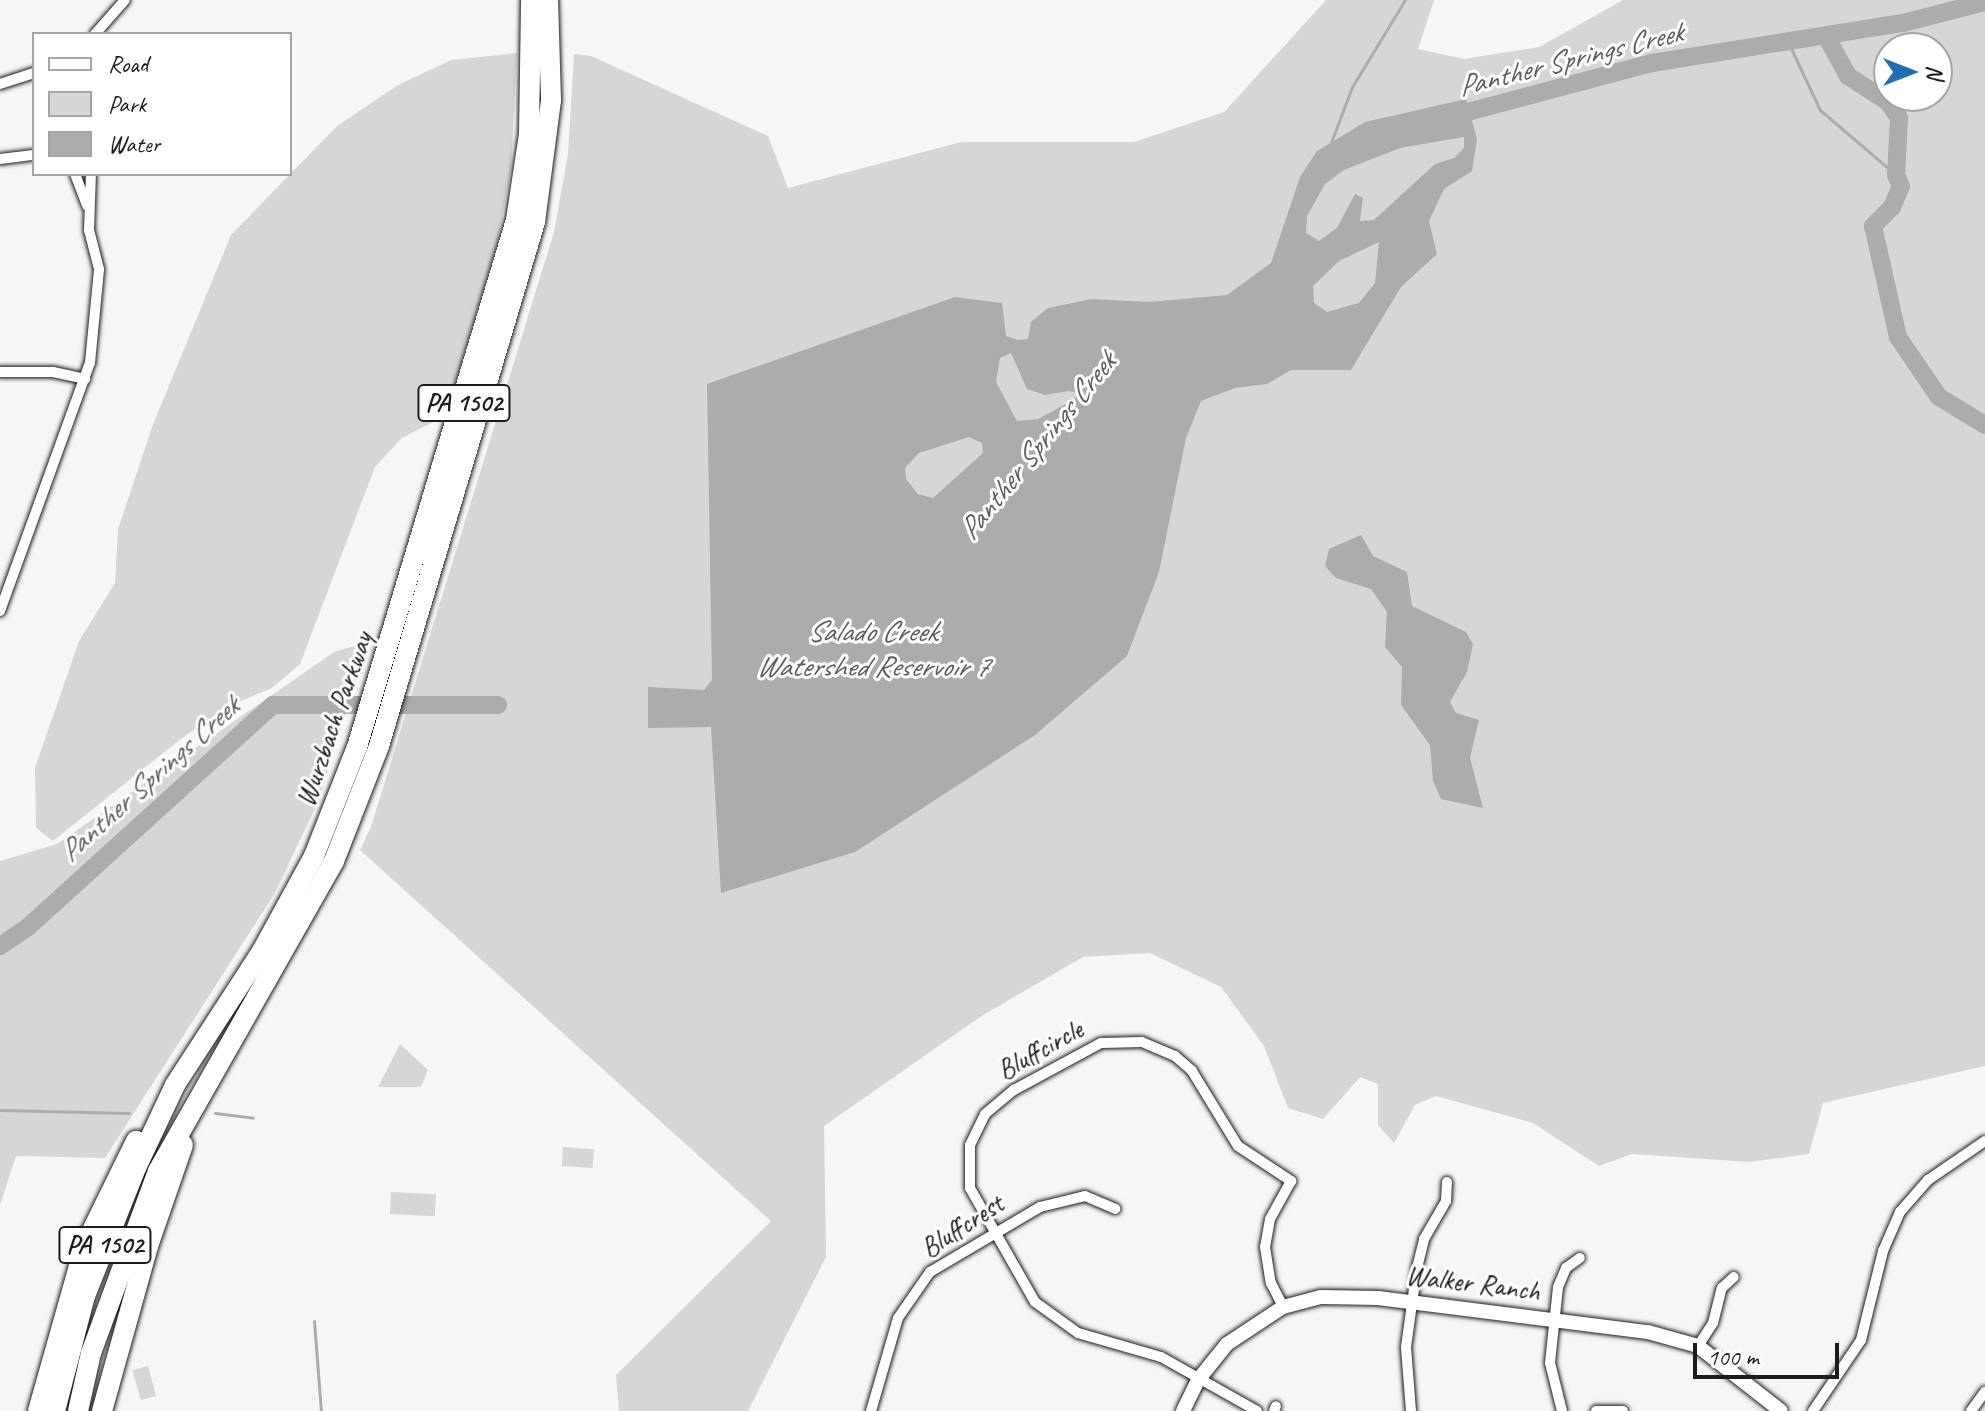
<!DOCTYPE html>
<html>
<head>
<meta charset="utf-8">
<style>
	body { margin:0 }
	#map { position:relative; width:1985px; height:1411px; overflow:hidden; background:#f6f6f6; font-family:Caveat,sans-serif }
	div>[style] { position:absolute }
	.green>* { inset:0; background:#d6d6d6; transform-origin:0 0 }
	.water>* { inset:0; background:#acacac }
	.stream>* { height:3px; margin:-1.5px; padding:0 1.5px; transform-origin:1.5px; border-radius:1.5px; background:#acacac }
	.river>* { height:18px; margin:-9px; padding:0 9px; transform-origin:9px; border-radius:9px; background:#acacac }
	.roads { filter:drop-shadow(0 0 2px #1c1c1c) drop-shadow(0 0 2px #1c1c1c) }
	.minor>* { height:10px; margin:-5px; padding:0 5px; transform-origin:5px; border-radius:5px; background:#fff }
	.tertiary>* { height:14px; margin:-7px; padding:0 7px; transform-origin:7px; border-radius:7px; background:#fff }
	.motorway>* { height:20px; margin:-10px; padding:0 10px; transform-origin:10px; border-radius:10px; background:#fff }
	span { translate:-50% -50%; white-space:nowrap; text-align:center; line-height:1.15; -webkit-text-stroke:6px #fff; paint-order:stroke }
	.shield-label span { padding:2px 6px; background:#fff; border:2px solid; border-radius:6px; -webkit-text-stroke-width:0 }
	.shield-label { font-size:26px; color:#1c1c1c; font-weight:700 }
	.street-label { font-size:28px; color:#1c1c1c }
	.water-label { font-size:30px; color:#5d5d5d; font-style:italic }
	.legend { position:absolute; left:32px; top:32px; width:260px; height:144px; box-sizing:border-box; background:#fff; border:2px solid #a4a4a4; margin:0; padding:10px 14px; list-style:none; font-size:24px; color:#1c1c1c }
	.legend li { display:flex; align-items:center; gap:16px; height:40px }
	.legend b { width:40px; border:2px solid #a4a4a4 }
	.north { position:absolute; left:1873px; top:32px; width:80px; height:80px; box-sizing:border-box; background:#fff; border:2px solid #a4a4a4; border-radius:50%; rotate:90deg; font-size:22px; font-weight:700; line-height:32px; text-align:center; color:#1c1c1c }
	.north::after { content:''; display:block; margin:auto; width:28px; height:36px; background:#1f6fb2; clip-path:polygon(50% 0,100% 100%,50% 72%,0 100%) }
	.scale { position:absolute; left:1693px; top:1343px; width:146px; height:36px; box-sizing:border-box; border:4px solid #1c1c1c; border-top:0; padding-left:10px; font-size:24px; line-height:28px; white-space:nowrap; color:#1c1c1c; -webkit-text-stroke:6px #fff; paint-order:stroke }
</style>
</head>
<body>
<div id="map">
	<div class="green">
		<div style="clip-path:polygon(evenodd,1326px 0,1434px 0,1418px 49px,1464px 59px,1539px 47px,1623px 0,1985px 0,1985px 1066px,1823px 1103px,1809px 1154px,1749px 1162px,1632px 1154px,1599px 1166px,1533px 1123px,1436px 1096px,1415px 1105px,1394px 1143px,1378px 1125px,1378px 1084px,1360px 1077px,1323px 1119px,1288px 1108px,1264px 1046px,1221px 987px,1150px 953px,1083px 957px,980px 1017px,824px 1126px,826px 1257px,748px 1411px,619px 1411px,616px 1375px,771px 1221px,360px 850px,371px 827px,554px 232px,568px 154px,574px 54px,591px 56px,768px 136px,788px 188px,961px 142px,1134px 142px,1224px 112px,1326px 0,1889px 48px,1937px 48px,1937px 96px,1889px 96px,1889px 48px)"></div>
		<div style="clip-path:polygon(517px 53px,511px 168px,497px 244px,445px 416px,402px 438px,375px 467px,300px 664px,272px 688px,231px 705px,182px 738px,53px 841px,36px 828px,35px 768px,79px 641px,115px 583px,118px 529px,152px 427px,231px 235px,337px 126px,398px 85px,451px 60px)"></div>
		<div style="clip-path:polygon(368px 642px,318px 802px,275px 893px,105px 1158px,16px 1156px,0 1205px,0 861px,57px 844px,334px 652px)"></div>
		<div style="clip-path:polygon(400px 1044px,428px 1070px,421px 1087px,378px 1087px)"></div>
		<div style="left:563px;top:1147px;width:31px;height:19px;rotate:4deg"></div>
		<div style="left:391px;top:1192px;width:45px;height:22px;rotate:3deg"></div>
		<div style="left:148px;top:1366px;width:31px;height:16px;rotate:75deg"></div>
	</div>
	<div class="water">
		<div style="clip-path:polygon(evenodd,1466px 99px,1477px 139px,1472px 171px,1444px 189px,1429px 221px,1437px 254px,1401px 287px,1351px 370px,1291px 370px,1267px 384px,1235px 388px,1201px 401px,1186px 438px,1159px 572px,1127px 656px,1035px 735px,855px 852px,721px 893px,711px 727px,648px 728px,648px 687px,704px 690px,712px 680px,707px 384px,955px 297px,1002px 303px,1006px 336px,1018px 340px,1028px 339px,1031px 322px,1048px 308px,1091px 299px,1149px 302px,1227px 295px,1271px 263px,1300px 177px,1317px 151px,1365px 122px,1466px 99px,1464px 137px,1464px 148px,1454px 158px,1435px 164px,1374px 220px,1360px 221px,1363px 198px,1355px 194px,1337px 228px,1319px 241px,1306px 233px,1307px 216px,1325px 184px,1344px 170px,1400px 148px,1464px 137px,1466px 99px,1379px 242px,1375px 283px,1359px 303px,1327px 312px,1314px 303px,1313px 286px,1339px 261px,1379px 242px,1466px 99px,1011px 353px,1027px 389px,1045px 395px,1069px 391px,1077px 393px,1075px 399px,1038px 419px,1017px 421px,996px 382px,1000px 358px,1011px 353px,1466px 99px,969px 437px,982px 443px,983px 453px,933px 498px,918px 494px,906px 479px,905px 468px,919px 453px,969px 437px)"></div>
		<div style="clip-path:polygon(1361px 535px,1373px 556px,1407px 572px,1412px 606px,1466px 632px,1473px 644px,1467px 672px,1450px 702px,1456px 713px,1479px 720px,1470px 758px,1483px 808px,1441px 799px,1433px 781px,1430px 745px,1401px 705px,1402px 667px,1385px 647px,1387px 612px,1371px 589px,1336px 578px,1325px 566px,1329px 549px)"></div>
	</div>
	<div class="stream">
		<div style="left:1788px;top:42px;width:75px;rotate:64.8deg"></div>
		<div style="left:1820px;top:110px;width:100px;rotate:40.5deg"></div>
		<div style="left:1330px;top:145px;width:62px;rotate:-69.2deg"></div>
		<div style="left:1352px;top:87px;width:102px;rotate:-58.7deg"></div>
		<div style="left:0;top:1110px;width:129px;rotate:1.3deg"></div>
		<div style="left:215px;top:1113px;width:38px;rotate:7deg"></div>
		<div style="left:314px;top:1321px;width:90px;rotate:85.6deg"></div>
	</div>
	<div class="river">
		<div style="left:1826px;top:36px;width:46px;rotate:61.2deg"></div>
		<div style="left:1848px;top:76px;width:48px;rotate:33deg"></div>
		<div style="left:1888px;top:102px;width:19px;rotate:55deg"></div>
		<div style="left:1899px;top:118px;width:57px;rotate:93deg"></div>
		<div style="left:1896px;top:175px;width:12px;rotate:66deg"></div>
		<div style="left:1901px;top:186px;width:23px;rotate:113deg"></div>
		<div style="left:1892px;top:207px;width:27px;rotate:135deg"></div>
		<div style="left:1873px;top:226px;width:114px;rotate:77.3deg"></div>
		<div style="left:1898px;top:337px;width:73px;rotate:55.7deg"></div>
		<div style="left:1939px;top:397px;width:54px;rotate:31.3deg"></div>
		<div style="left:1445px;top:118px;width:214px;rotate:-14.9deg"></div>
		<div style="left:1652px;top:63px;width:254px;rotate:-9.1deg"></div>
		<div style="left:1903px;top:23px;width:85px;rotate:-14.4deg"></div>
		<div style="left:0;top:946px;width:34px;rotate:-34deg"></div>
		<div style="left:28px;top:927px;width:331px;rotate:-42.2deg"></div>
		<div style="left:273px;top:705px;width:225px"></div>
	</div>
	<div class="roads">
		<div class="minor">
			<div style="left:95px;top:34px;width:45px;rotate:-48.6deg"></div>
			<div style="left:0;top:84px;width:36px;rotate:-18deg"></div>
			<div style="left:0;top:159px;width:34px;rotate:-7deg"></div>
			<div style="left:75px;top:174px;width:34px;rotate:69deg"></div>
			<div style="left:0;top:372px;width:53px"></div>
			<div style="left:53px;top:372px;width:33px;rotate:12deg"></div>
			<div style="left:0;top:611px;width:264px;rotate:-70.1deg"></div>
			<div style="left:90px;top:363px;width:94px;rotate:-84.5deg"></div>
			<div style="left:99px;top:269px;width:40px;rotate:-104.4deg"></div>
			<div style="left:89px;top:230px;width:56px;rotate:-88deg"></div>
			<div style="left:1698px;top:1346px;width:27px;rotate:-57deg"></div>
			<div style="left:1713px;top:1323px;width:36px;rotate:-76deg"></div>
			<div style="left:1722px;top:1288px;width:16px;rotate:-43deg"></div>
			<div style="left:871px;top:1411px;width:97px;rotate:-73.8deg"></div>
			<div style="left:898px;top:1318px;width:56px;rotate:-55.2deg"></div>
			<div style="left:930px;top:1272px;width:128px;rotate:-30.6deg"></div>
			<div style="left:1040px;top:1207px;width:46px;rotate:-13.7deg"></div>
			<div style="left:1085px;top:1196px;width:33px;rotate:23deg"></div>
			<div style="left:1257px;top:1411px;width:110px;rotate:-150.6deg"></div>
			<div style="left:1161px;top:1357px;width:86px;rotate:-163.9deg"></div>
			<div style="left:1078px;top:1333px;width:53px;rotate:-144.2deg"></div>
			<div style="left:1035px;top:1302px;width:131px;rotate:-119.7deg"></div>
			<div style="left:970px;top:1188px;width:43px;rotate:-90deg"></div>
			<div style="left:970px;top:1145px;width:34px;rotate:-64deg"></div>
			<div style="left:985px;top:1114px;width:38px;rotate:-40deg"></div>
			<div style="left:1014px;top:1090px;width:99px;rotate:-28.4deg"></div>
			<div style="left:1101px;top:1043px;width:41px;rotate:-1.4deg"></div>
			<div style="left:1142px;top:1042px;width:36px;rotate:23deg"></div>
			<div style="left:1175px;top:1056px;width:23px;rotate:41deg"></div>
			<div style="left:1192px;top:1071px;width:88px;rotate:58.5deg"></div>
			<div style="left:1238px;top:1146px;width:64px;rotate:33.4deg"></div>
			<div style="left:1291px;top:1181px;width:43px;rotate:118.9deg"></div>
			<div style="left:1270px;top:1219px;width:28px;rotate:100deg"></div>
			<div style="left:1265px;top:1247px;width:36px;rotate:81deg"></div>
			<div style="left:1271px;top:1283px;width:27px;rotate:63deg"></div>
			<div style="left:1274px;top:1411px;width:5px;rotate:-68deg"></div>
			<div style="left:1411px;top:1411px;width:64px;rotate:-94.5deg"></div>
			<div style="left:1406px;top:1347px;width:80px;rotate:-82.1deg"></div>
			<div style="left:1417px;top:1268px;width:30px;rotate:-76deg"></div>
			<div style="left:1424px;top:1239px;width:44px;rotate:-59.9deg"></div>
			<div style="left:1446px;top:1201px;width:19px;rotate:-87deg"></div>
			<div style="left:1562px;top:1411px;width:49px;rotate:-104deg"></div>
			<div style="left:1550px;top:1363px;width:76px;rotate:-84deg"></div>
			<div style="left:1558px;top:1287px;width:21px;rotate:-67deg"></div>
			<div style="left:1566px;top:1268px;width:17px;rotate:-36deg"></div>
			<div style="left:1596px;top:1411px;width:27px"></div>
			<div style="left:1813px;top:1411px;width:86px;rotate:-55.9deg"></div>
			<div style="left:1861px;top:1340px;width:92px;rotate:-76.1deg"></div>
			<div style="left:1883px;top:1251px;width:43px;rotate:-66.4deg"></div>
			<div style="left:1900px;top:1212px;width:43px;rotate:-48.8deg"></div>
			<div style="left:1928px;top:1180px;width:69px;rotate:-34.4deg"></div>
			<div style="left:1971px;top:1411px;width:24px;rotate:-54deg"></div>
		</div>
		<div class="tertiary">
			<div style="left:1183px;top:1411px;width:34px;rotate:-64deg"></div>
			<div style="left:1198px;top:1380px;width:46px;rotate:-51.1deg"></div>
			<div style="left:1227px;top:1344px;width:67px;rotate:-33.5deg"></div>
			<div style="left:1283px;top:1307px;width:39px;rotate:-15deg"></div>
			<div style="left:1321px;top:1297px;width:57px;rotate:1deg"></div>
			<div style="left:1378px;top:1298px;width:272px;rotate:7.2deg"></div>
			<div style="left:1648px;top:1332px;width:52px;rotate:15.6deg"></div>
			<div style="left:1698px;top:1346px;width:105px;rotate:38.1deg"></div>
		</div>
		<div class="motorway">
			<div style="left:38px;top:1411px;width:173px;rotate:-74.2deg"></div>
			<div style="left:85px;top:1245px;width:116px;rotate:-63.9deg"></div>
			<div style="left:55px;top:1411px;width:119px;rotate:-75.4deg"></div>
			<div style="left:85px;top:1296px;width:138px;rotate:-68.3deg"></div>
			<div style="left:136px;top:1168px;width:92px;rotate:-64.8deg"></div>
			<div style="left:175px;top:1085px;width:160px;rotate:-57deg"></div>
			<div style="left:262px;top:951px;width:108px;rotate:-61.3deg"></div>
			<div style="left:314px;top:856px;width:117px;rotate:-68.5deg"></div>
			<div style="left:357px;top:747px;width:550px;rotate:-73.21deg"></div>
			<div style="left:516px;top:220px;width:87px;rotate:-81.4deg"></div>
			<div style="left:529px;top:134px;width:134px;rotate:-89.1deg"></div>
			<div style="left:78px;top:1411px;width:59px;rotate:-77.4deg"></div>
			<div style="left:91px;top:1353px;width:194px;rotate:-69.8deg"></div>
			<div style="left:158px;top:1171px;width:356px;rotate:-60.4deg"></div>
			<div style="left:334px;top:861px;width:123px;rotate:-68.6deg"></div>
			<div style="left:379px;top:746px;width:547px;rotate:-73.42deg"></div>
			<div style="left:535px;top:222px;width:123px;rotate:-82.5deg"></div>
			<div style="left:551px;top:100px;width:100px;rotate:-91.7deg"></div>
			<div style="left:102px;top:1411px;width:171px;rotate:-74.4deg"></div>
			<div style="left:148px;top:1246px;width:107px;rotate:-70.9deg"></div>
		</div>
	</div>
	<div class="shield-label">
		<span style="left:464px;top:403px">PA 1502</span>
		<span style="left:105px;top:1245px">PA 1502</span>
	</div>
	<div class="street-label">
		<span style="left:334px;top:719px;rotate:-71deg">Wurzbach Parkway</span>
		<span style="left:1040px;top:1050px;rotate:-29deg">Bluffcircle</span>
		<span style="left:962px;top:1226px;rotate:-33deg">Bluffcrest</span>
		<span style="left:1473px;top:1283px;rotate:7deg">Walker Ranch</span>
	</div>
	<div class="water-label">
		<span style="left:1570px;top:59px;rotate:-14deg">Panther Springs Creek</span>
		<span style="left:1037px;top:446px;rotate:-51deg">Panther Springs Creek</span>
		<span style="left:872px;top:648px">Salado Creek<br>Watershed Reservoir 7</span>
		<span style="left:149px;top:779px;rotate:-42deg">Panther Springs Creek</span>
	</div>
	<ul class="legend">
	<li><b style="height:10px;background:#fff"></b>Road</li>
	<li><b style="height:22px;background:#d6d6d6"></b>Park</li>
	<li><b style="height:22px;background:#acacac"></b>Water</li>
	</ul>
	<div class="north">N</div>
	<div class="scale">100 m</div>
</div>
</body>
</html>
